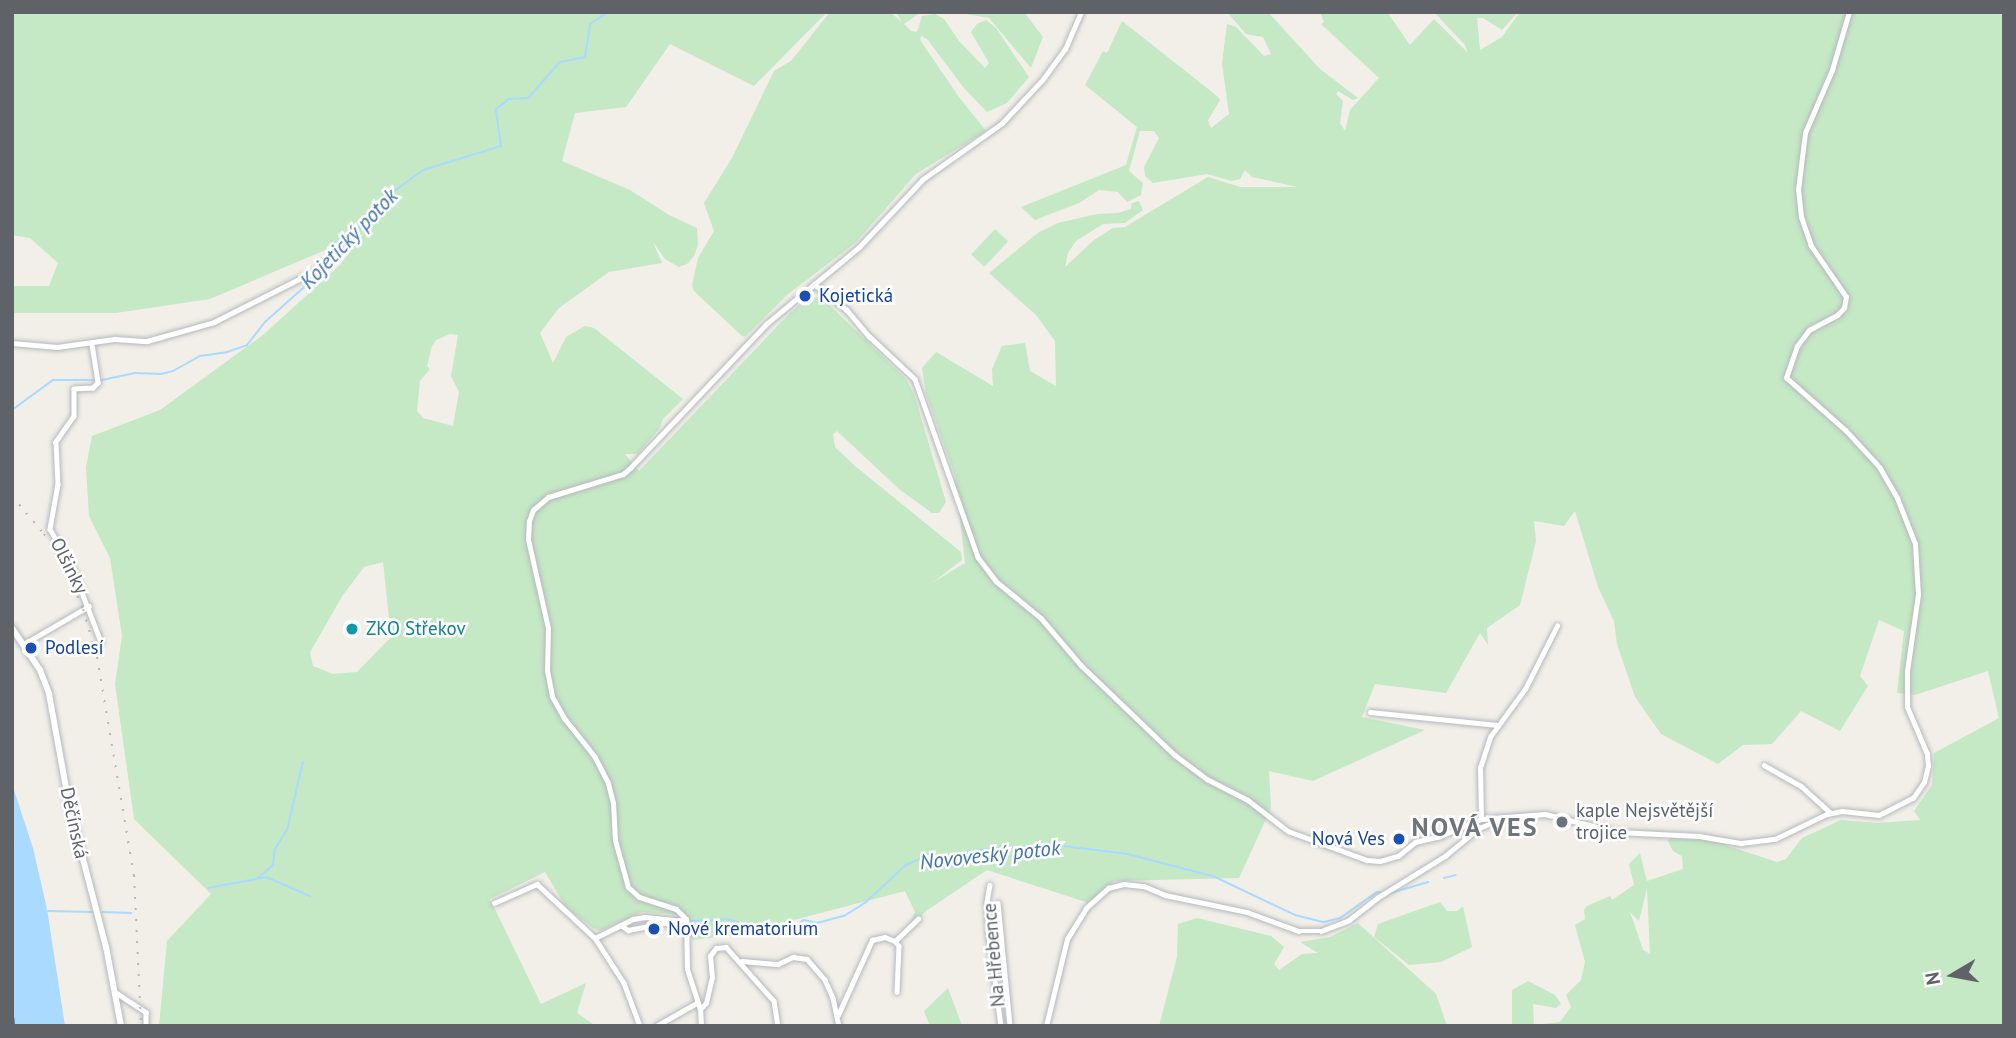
<!DOCTYPE html>
<html>
<head>
<meta charset="utf-8">
<style>
	body { margin:0 }
	#map { position:relative; width:2016px; height:1038px; overflow:hidden; background:#f1efe8; font-family:"PT Sans",sans-serif }
	div>[style] { position:absolute }
	.green>* { inset:0; background:#c5e8c5; transform-origin:0 0 }
	.water>* { inset:0; background:#aadaff }
	.stream>* { height:2px; margin:-1px; padding:0 1px; transform-origin:1px; border-radius:1px; background:#aadaff }
	.ferry>* { height:2px; margin-top:-1px; transform-origin:0; background:repeating-linear-gradient(90deg,#4174aa 0 9px,transparent 0 16px) }
	.roads { filter:drop-shadow(0 0 2px #b5b8bc) drop-shadow(0 0 2px #b5b8bc) }
	.minor>* { height:4.5px; margin:-2.25px; padding:0 2.25px; transform-origin:2.25px; border-radius:2.25px; background:#fff }
	.tertiary>* { height:5px; margin:-2.5px; padding:0 2.5px; transform-origin:2.5px; border-radius:2.5px; background:#fff }
	.secondary>* { height:6px; margin:-3px; padding:0 3px; transform-origin:3px; border-radius:3px; background:#fff }
	.rail>* { height:2px; margin-top:-1px; transform-origin:0; background:repeating-linear-gradient(90deg,#b6b7b8 0 2px,transparent 0 11px) }
	.dots>* { width:19px; height:19px; translate:-50% -50%; box-sizing:border-box; border:4px solid #fff; border-radius:50% }
	span { translate:-50% -50%; white-space:nowrap; text-align:center; line-height:1.15; -webkit-text-stroke:5px #fff; paint-order:stroke }
	.transit-label { font-size:19px; color:#164399 }
	.left { translate:0 -50%; text-align:left }
	.right { translate:-100% -50%; text-align:right }
	.street-label { font-size:19px; color:#5f6368 }
	.culture-label { font-size:19px; color:#0d838f }
	.worship-label { font-size:19px; color:#5b616d }
	.water-label { font-size:21px; color:#4174aa; font-style:italic }
	.district-label { font-size:26px; color:#70757a; font-weight:700; letter-spacing:2px }
	.frame { position:absolute; inset:0; border:14px solid #5f6368; pointer-events:none }
	.north { position:absolute; left:1918px; top:940px; width:70px; height:70px; -webkit-text-stroke:5px #fff; paint-order:stroke; rotate:260deg; font-size:19px; font-weight:700; line-height:28px; text-align:center; color:#5f6368 }
	.north::after { content:''; display:block; margin:auto; width:24px; height:32px; background:#5f6368; clip-path:polygon(50% 0,100% 100%,50% 72%,0 100%) }
</style>
</head>
<body>
<div id="map">
	<div class="green">
		<div style="clip-path:polygon(evenodd,12px 12px,827px 12px,754px 86px,670px 44px,626px 107px,575px 113px,562px 161px,630px 190px,669px 215px,697px 228px,698px 245px,694px 256px,687px 264px,679px 267px,665px 259px,653px 242px,662px 263px,609px 272px,559px 308px,540px 333px,553px 363px,566px 337px,585px 326px,594px 328px,683px 399px,663px 419px,659px 429px,638px 454px,625px 454px,639px 471px,790px 313px,807px 298px,821px 297px,906px 379px,914px 394px,946px 502px,939px 513px,932px 513px,899px 489px,837px 431px,833px 434px,835px 447px,855px 466px,961px 552px,962px 560px,932px 583px,965px 563px,955px 476px,926px 394px,922px 368px,936px 352px,993px 386px,992px 369px,1002px 346px,1025px 343px,1030px 371px,1056px 386px,1055px 341px,1036px 315px,989px 273px,1039px 232px,1058px 223px,1097px 214px,1118px 213px,1131px 209px,1132px 203px,1139px 201px,1143px 210px,1125px 223px,1103px 224px,1076px 241px,1068px 253px,1065px 267px,1094px 240px,1113px 228px,1125px 227px,1208px 177px,1240px 187px,1298px 187px,1252px 177px,1245px 170px,1240px 179px,1232px 181px,1207px 174px,1153px 183px,1145px 176px,1144px 167px,1159px 138px,1154px 131px,1140px 131px,1129px 171px,1143px 183px,1141px 195px,1127px 202px,1118px 192px,1099px 190px,1079px 203px,1035px 220px,1021px 207px,1126px 165px,1137px 127px,1085px 85px,1103px 51px,1107px 53px,1122px 21px,1217px 96px,1220px 100px,1208px 120px,1211px 128px,1229px 114px,1222px 63px,1227px 24px,1236px 27px,1264px 56px,1271px 54px,1263px 37px,1246px 34px,1227px 12px,1268px 12px,1320px 69px,1358px 98px,1353px 100px,1338px 91px,1336px 94px,1343px 101px,1340px 123px,1345px 131px,1350px 110px,1379px 78px,1321px 24px,1324px 22px,1320px 12px,1387px 12px,1410px 45px,1434px 19px,1468px 53px,1465px 45px,1434px 12px,1518px 12px,1502px 30px,1483px 18px,1477px 18px,1480px 50px,1502px 37px,1520px 12px,2004px 12px,2004px 1026px,1512px 1026px,1512px 990px,1528px 981px,1555px 995px,1561px 1004px,1556px 1008px,1533px 1004px,1534px 1025px,1560px 1022px,1571px 1007px,1566px 995px,1581px 980px,1585px 962px,1575px 925px,1585px 919px,1584px 910px,1587px 906px,1610px 896px,1612px 900px,1634px 885px,1629px 864px,1640px 853px,1647px 881px,1683px 869px,1682px 856px,1673px 851px,1668px 841px,1671px 835px,1724px 841px,1725px 845px,1777px 862px,1786px 859px,1802px 838px,1841px 820px,1876px 823px,1920px 820px,1914px 811px,1932px 785px,1934px 753px,1999px 718px,1988px 671px,1915px 695px,1897px 693px,1904px 631px,1879px 620px,1860px 676px,1868px 686px,1840px 731px,1801px 711px,1772px 744px,1743px 745px,1718px 764px,1661px 734px,1635px 697px,1617px 644px,1614px 621px,1598px 587px,1575px 511px,1564px 526px,1534px 521px,1536px 541px,1520px 605px,1487px 628px,1488px 645px,1480px 633px,1446px 693px,1375px 684px,1362px 717px,1425px 730px,1313px 781px,1269px 771px,1271px 808px,1239px 878px,1114px 881px,1092px 904px,987px 870px,926px 911px,904px 936px,915px 912px,905px 891px,736px 935px,692px 940px,685px 915px,642px 912px,600px 931px,593px 928px,566px 907px,545px 872px,490px 899px,541px 1004px,586px 983px,577px 1013px,596px 1026px,159px 1026px,167px 941px,211px 894px,134px 819px,115px 684px,122px 636px,110px 558px,89px 516px,86px 467px,92px 436px,160px 410px,263px 335px,340px 265px,363px 234px,210px 299px,116px 313px,12px 313px,12px 286px,49px 286px,58px 263px,30px 238px,12px 235px,12px 12px,450px 334px,458px 335px,451px 376px,459px 392px,453px 426px,423px 418px,417px 411px,420px 381px,430px 369px,427px 366px,432px 346px,436px 340px,450px 334px,12px 12px,383px 562px,391px 637px,357px 672px,333px 674px,313px 666px,310px 652px,343px 595px,364px 567px,383px 562px,12px 12px,1647px 888px,1647px 889px,1650px 954px,1643px 950px,1630px 912px,1639px 921px,1647px 888px)"></div>
		<div style="clip-path:polygon(830px 12px,890px 12px,902px 22px,896px 12px,921px 12px,904px 24px,911px 31px,917px 32px,922px 16px,935px 14px,944px 19px,959px 41px,985px 68px,989px 63px,971px 32px,977px 24px,986px 20px,996px 28px,1029px 77px,1007px 103px,987px 112px,964px 88px,927px 39px,921px 36px,920px 40px,959px 97px,986px 131px,916px 174px,855px 243px,788px 294px,745px 337px,742px 336px,694px 291px,692px 285px,698px 258px,714px 231px,704px 203px,732px 158px,774px 71px,791px 61px)"></div>
		<div style="clip-path:polygon(955px 12px,1024px 12px,1043px 37px,1031px 68px,989px 18px)"></div>
		<div style="left:995px;top:229px;width:18px;height:35px;rotate:43deg"></div>
		<div style="clip-path:polygon(1440px 902px,1447px 911px,1457px 911px,1463px 906px,1472px 947px,1441px 962px,1409px 965px,1374px 937px,1378px 924px)"></div>
		<div style="clip-path:polygon(1197px 918px,1271px 936px,1284px 947px,1274px 964px,1279px 970px,1302px 954px,1318px 953px,1300px 942px,1330px 937px,1358px 923px,1436px 994px,1447px 1026px,1159px 1026px,1177px 957px,1178px 924px)"></div>
		<div style="clip-path:polygon(948px 988px,962px 1026px,930px 1026px,924px 1011px)"></div>
	</div>
	<div class="water">
		<div style="clip-path:polygon(12px 784px,33px 848px,47px 909px,65px 1026px,12px 1026px)"></div>
	</div>
	<div class="stream">
		<div style="left:102px;top:380px;width:34px;rotate:-12deg"></div>
		<div style="left:135px;top:373px;width:26px;rotate:2deg"></div>
		<div style="left:161px;top:374px;width:12px;rotate:-14deg"></div>
		<div style="left:173px;top:371px;width:31px;rotate:-29deg"></div>
		<div style="left:200px;top:356px;width:27px;rotate:-8deg"></div>
		<div style="left:227px;top:352px;width:21px;rotate:-19deg"></div>
		<div style="left:247px;top:345px;width:29px;rotate:-52deg"></div>
		<div style="left:265px;top:322px;width:89px;rotate:-41.8deg"></div>
		<div style="left:331px;top:263px;width:57px;rotate:-52.1deg"></div>
		<div style="left:366px;top:218px;width:42px;rotate:-43.1deg"></div>
		<div style="left:397px;top:189px;width:32px;rotate:-36deg"></div>
		<div style="left:423px;top:170px;width:82px;rotate:-17.1deg"></div>
		<div style="left:501px;top:146px;width:37px;rotate:-98deg"></div>
		<div style="left:496px;top:109px;width:16px;rotate:-38deg"></div>
		<div style="left:509px;top:99px;width:19px;rotate:-3deg"></div>
		<div style="left:528px;top:98px;width:48px;rotate:-48.4deg"></div>
		<div style="left:560px;top:62px;width:25px;rotate:-11deg"></div>
		<div style="left:585px;top:57px;width:33px;rotate:-81deg"></div>
		<div style="left:590px;top:24px;width:22px;rotate:-34deg"></div>
		<div style="left:12px;top:410px;width:51px;rotate:-36.2deg"></div>
		<div style="left:53px;top:380px;width:40px"></div>
		<div style="left:258px;top:878px;width:20px;rotate:-41deg"></div>
		<div style="left:273px;top:865px;width:16px;rotate:-83deg"></div>
		<div style="left:275px;top:849px;width:22px;rotate:-58deg"></div>
		<div style="left:287px;top:830px;width:70px;rotate:-76.8deg"></div>
		<div style="left:1444px;top:878px;width:12px;rotate:-14deg"></div>
		<div style="left:208px;top:888px;width:59px;rotate:-10.7deg"></div>
		<div style="left:266px;top:877px;width:48px;rotate:23.4deg"></div>
		<div style="left:1387px;top:894px;width:43px;rotate:-16.3deg"></div>
		<div style="left:48px;top:911px;width:44px;rotate:1.3deg"></div>
		<div style="left:103px;top:912px;width:28px;rotate:2deg"></div>
		<div style="left:691px;top:921px;width:36px;rotate:-3deg"></div>
		<div style="left:727px;top:919px;width:33px;rotate:18deg"></div>
		<div style="left:758px;top:929px;width:31px;rotate:2deg"></div>
		<div style="left:789px;top:930px;width:18px;rotate:-34deg"></div>
		<div style="left:804px;top:920px;width:13px;rotate:13deg"></div>
		<div style="left:817px;top:923px;width:28px;rotate:-15deg"></div>
		<div style="left:844px;top:916px;width:26px;rotate:-32deg"></div>
		<div style="left:866px;top:902px;width:54px;rotate:-42.8deg"></div>
		<div style="left:906px;top:865px;width:17px;rotate:-24deg"></div>
		<div style="left:922px;top:858px;width:60px;rotate:-7.7deg"></div>
		<div style="left:981px;top:850px;width:74px;rotate:-3.9deg"></div>
		<div style="left:1055px;top:845px;width:74px;rotate:7deg"></div>
		<div style="left:1128px;top:854px;width:90px;rotate:14.8deg"></div>
		<div style="left:1215px;top:877px;width:89px;rotate:25.4deg"></div>
		<div style="left:1295px;top:915px;width:30px;rotate:14deg"></div>
		<div style="left:1324px;top:922px;width:16px;rotate:-14deg"></div>
		<div style="left:1340px;top:918px;width:45px;rotate:-35.1deg"></div>
		<div style="left:1377px;top:892px;width:5px;rotate:11deg"></div>
	</div>
	<div class="ferry">
		<div style="left:12px;top:1002px;width:24px;rotate:85deg"></div>
	</div>
	<div class="roads">
		<div class="minor">
			<div style="left:814px;top:284px;width:42px;rotate:38.2deg"></div>
			<div style="left:847px;top:310px;width:35px;rotate:50deg"></div>
			<div style="left:870px;top:337px;width:62px;rotate:43deg"></div>
			<div style="left:915px;top:379px;width:189px;rotate:70.5deg"></div>
			<div style="left:978px;top:557px;width:30px;rotate:53deg"></div>
			<div style="left:996px;top:581px;width:58px;rotate:39.4deg"></div>
			<div style="left:1041px;top:618px;width:62px;rotate:49.6deg"></div>
			<div style="left:1081px;top:665px;width:130px;rotate:43.8deg"></div>
			<div style="left:1175px;top:755px;width:40px;rotate:37deg"></div>
			<div style="left:1207px;top:779px;width:46px;rotate:27.1deg"></div>
			<div style="left:1248px;top:800px;width:51px;rotate:37.8deg"></div>
			<div style="left:1288px;top:831px;width:84px;rotate:20.2deg"></div>
			<div style="left:1367px;top:860px;width:13px;rotate:4deg"></div>
			<div style="left:1380px;top:861px;width:19px;rotate:-16deg"></div>
			<div style="left:1398px;top:856px;width:22px;rotate:-39deg"></div>
			<div style="left:1415px;top:842px;width:26px;rotate:-13deg"></div>
			<div style="left:1440px;top:836px;width:44px;rotate:-22.5deg"></div>
			<div style="left:1481px;top:819px;width:64px;rotate:-4.5deg"></div>
			<div style="left:1545px;top:814px;width:75px;rotate:13.9deg"></div>
			<div style="left:1618px;top:832px;width:81px;rotate:2.8deg"></div>
			<div style="left:1699px;top:836px;width:43px;rotate:9.5deg"></div>
			<div style="left:1741px;top:843px;width:34px;rotate:-7deg"></div>
			<div style="left:1775px;top:839px;width:58px;rotate:-25.7deg"></div>
			<div style="left:1827px;top:814px;width:15px;rotate:-11deg"></div>
			<div style="left:1842px;top:811px;width:37px;rotate:6deg"></div>
			<div style="left:1879px;top:815px;width:38px;rotate:-27deg"></div>
			<div style="left:1913px;top:798px;width:19px;rotate:-55deg"></div>
			<div style="left:1924px;top:782px;width:16px;rotate:-76deg"></div>
			<div style="left:1928px;top:766px;width:12px;rotate:-95deg"></div>
			<div style="left:1927px;top:754px;width:51px;rotate:-113.1deg"></div>
			<div style="left:1907px;top:707px;width:36px;rotate:-90deg"></div>
			<div style="left:1907px;top:671px;width:77px;rotate:-81.8deg"></div>
			<div style="left:1918px;top:595px;width:51px;rotate:-93.4deg"></div>
			<div style="left:1915px;top:544px;width:49px;rotate:-111.4deg"></div>
			<div style="left:1897px;top:498px;width:34px;rotate:-120deg"></div>
			<div style="left:1880px;top:468px;width:50px;rotate:-132.6deg"></div>
			<div style="left:1846px;top:431px;width:80px;rotate:-138.5deg"></div>
			<div style="left:1786px;top:378px;width:34px;rotate:-71deg"></div>
			<div style="left:1797px;top:346px;width:20px;rotate:-53deg"></div>
			<div style="left:1809px;top:330px;width:32px;rotate:-28deg"></div>
			<div style="left:1837px;top:315px;width:10px;rotate:-45deg"></div>
			<div style="left:1844px;top:308px;width:11px;rotate:-80deg"></div>
			<div style="left:1846px;top:297px;width:62px;rotate:-124.5deg"></div>
			<div style="left:1811px;top:246px;width:31px;rotate:-109deg"></div>
			<div style="left:1801px;top:217px;width:27px;rotate:-96deg"></div>
			<div style="left:1798px;top:190px;width:57px;rotate:-83deg"></div>
			<div style="left:1805px;top:133px;width:69px;rotate:-66.8deg"></div>
			<div style="left:1832px;top:70px;width:60px;rotate:-73.7deg"></div>
			<div style="left:12px;top:343px;width:45px;rotate:5.1deg"></div>
			<div style="left:57px;top:347px;width:59px;rotate:-7.9deg"></div>
			<div style="left:115px;top:339px;width:32px;rotate:4deg"></div>
			<div style="left:147px;top:341px;width:70px;rotate:-15.8deg"></div>
			<div style="left:214px;top:322px;width:113px;rotate:-26.8deg"></div>
			<div style="left:92px;top:344px;width:39px;rotate:81deg"></div>
			<div style="left:98px;top:383px;width:7px;rotate:135deg"></div>
			<div style="left:93px;top:388px;width:19px;rotate:177deg"></div>
			<div style="left:74px;top:389px;width:27px;rotate:90deg"></div>
			<div style="left:74px;top:416px;width:32px;rotate:125deg"></div>
			<div style="left:56px;top:442px;width:42px;rotate:87.3deg"></div>
			<div style="left:58px;top:484px;width:46px;rotate:100.1deg"></div>
			<div style="left:50px;top:529px;width:46px;rotate:60.1deg"></div>
			<div style="left:73px;top:569px;width:78px;rotate:69deg"></div>
			<div style="left:24px;top:644px;width:75px;rotate:-30.3deg"></div>
			<div style="left:1370px;top:712px;width:128px;rotate:5.8deg"></div>
			<div style="left:1764px;top:765px;width:43px;rotate:29.6deg"></div>
			<div style="left:1801px;top:786px;width:40px;rotate:42deg"></div>
			<div style="left:1481px;top:819px;width:51px;rotate:-91.1deg"></div>
			<div style="left:1480px;top:768px;width:33px;rotate:-72deg"></div>
			<div style="left:1490px;top:737px;width:59px;rotate:-53.9deg"></div>
			<div style="left:1525px;top:689px;width:71px;rotate:-63.1deg"></div>
			<div style="left:990px;top:885px;width:17px;rotate:100deg"></div>
			<div style="left:987px;top:902px;width:33px;rotate:87deg"></div>
			<div style="left:989px;top:935px;width:92px;rotate:82.5deg"></div>
			<div style="left:494px;top:903px;width:47px;rotate:-23.8deg"></div>
			<div style="left:537px;top:884px;width:79px;rotate:43deg"></div>
			<div style="left:595px;top:938px;width:54px;rotate:57.2deg"></div>
			<div style="left:624px;top:983px;width:46px;rotate:69.6deg"></div>
			<div style="left:998px;top:903px;width:124px;rotate:84.4deg"></div>
			<div style="left:621px;top:925px;width:9px;rotate:36deg"></div>
			<div style="left:628px;top:930px;width:59px;rotate:-10.7deg"></div>
			<div style="left:595px;top:938px;width:42px;rotate:-26.6deg"></div>
			<div style="left:633px;top:919px;width:12px;rotate:-9deg"></div>
			<div style="left:645px;top:917px;width:29px;rotate:6deg"></div>
			<div style="left:895px;top:941px;width:32px;rotate:-44deg"></div>
			<div style="left:742px;top:961px;width:36px;rotate:5deg"></div>
			<div style="left:778px;top:964px;width:17px;rotate:-25deg"></div>
			<div style="left:793px;top:957px;width:14px;rotate:8deg"></div>
			<div style="left:807px;top:959px;width:28px;rotate:49deg"></div>
			<div style="left:825px;top:980px;width:20px;rotate:66deg"></div>
			<div style="left:833px;top:998px;width:29px;rotate:78deg"></div>
			<div style="left:115px;top:992px;width:37px;rotate:33deg"></div>
			<div style="left:146px;top:1012px;width:14px;rotate:90deg"></div>
			<div style="left:700px;top:1009px;width:8px;rotate:-45deg"></div>
			<div style="left:706px;top:1003px;width:26px;rotate:-77deg"></div>
			<div style="left:712px;top:978px;width:22px;rotate:-95deg"></div>
			<div style="left:710px;top:956px;width:10px;rotate:-53deg"></div>
			<div style="left:716px;top:948px;width:10px;rotate:-6deg"></div>
			<div style="left:726px;top:947px;width:72px;rotate:48.4deg"></div>
			<div style="left:774px;top:1001px;width:25px;rotate:81deg"></div>
			<div style="left:838px;top:1015px;width:82px;rotate:-65.6deg"></div>
			<div style="left:872px;top:940px;width:13px;rotate:-13deg"></div>
			<div style="left:885px;top:937px;width:11px;rotate:22deg"></div>
			<div style="left:895px;top:941px;width:6px;rotate:51deg"></div>
			<div style="left:899px;top:946px;width:46px;rotate:92.5deg"></div>
			<div style="left:1046px;top:1026px;width:89px;rotate:-76.4deg"></div>
			<div style="left:1067px;top:939px;width:36px;rotate:-58deg"></div>
			<div style="left:1086px;top:908px;width:30px;rotate:-42deg"></div>
			<div style="left:1108px;top:888px;width:16px;rotate:-14deg"></div>
			<div style="left:1124px;top:884px;width:20px;rotate:6deg"></div>
			<div style="left:1144px;top:886px;width:23px;rotate:23deg"></div>
			<div style="left:1165px;top:895px;width:84px;rotate:11.7deg"></div>
			<div style="left:1247px;top:912px;width:55px;rotate:20.1deg"></div>
			<div style="left:1299px;top:931px;width:22px"></div>
			<div style="left:1321px;top:931px;width:30px;rotate:-21deg"></div>
			<div style="left:1349px;top:920px;width:36px;rotate:-38deg"></div>
			<div style="left:1377px;top:898px;width:80px;rotate:-31.7deg"></div>
			<div style="left:1445px;top:856px;width:44px;rotate:-39.5deg"></div>
			<div style="left:1479px;top:828px;width:22px;rotate:-22deg"></div>
		</div>
		<div class="tertiary">
			<div style="left:656px;top:1026px;width:48px;rotate:-29.7deg"></div>
			<div style="left:701px;top:1026px;width:17px;rotate:-93deg"></div>
			<div style="left:700px;top:1009px;width:42px;rotate:-108deg"></div>
			<div style="left:687px;top:969px;width:50px;rotate:-91.1deg"></div>
			<div style="left:686px;top:919px;width:14px;rotate:-135deg"></div>
			<div style="left:676px;top:909px;width:39px;rotate:-162deg"></div>
			<div style="left:639px;top:897px;width:15px;rotate:-138deg"></div>
			<div style="left:628px;top:887px;width:49px;rotate:-105.5deg"></div>
			<div style="left:615px;top:840px;width:37px;rotate:-93deg"></div>
			<div style="left:613px;top:803px;width:21px;rotate:-104deg"></div>
			<div style="left:608px;top:783px;width:29px;rotate:-117deg"></div>
			<div style="left:595px;top:757px;width:50px;rotate:-128.5deg"></div>
			<div style="left:564px;top:718px;width:25px;rotate:-119deg"></div>
			<div style="left:552px;top:696px;width:26px;rotate:-101deg"></div>
			<div style="left:547px;top:670px;width:42px;rotate:-88.6deg"></div>
			<div style="left:548px;top:628px;width:91px;rotate:-102.7deg"></div>
			<div style="left:528px;top:539px;width:18px;rotate:-87deg"></div>
			<div style="left:529px;top:521px;width:12px;rotate:-70deg"></div>
			<div style="left:533px;top:510px;width:20px;rotate:-41deg"></div>
			<div style="left:548px;top:497px;width:78px;rotate:-17deg"></div>
			<div style="left:623px;top:474px;width:11px;rotate:-41deg"></div>
			<div style="left:631px;top:467px;width:197px;rotate:-46.6deg"></div>
			<div style="left:766px;top:324px;width:121px;rotate:-39.6deg"></div>
			<div style="left:859px;top:247px;width:93px;rotate:-46.7deg"></div>
			<div style="left:923px;top:179px;width:97px;rotate:-35.3deg"></div>
			<div style="left:1002px;top:123px;width:60px;rotate:-47deg"></div>
			<div style="left:1043px;top:79px;width:37px;rotate:-54deg"></div>
			<div style="left:1065px;top:49px;width:40px;rotate:-66.6deg"></div>
		</div>
		<div class="secondary">
			<div style="left:12px;top:628px;width:50px;rotate:56.3deg"></div>
			<div style="left:40px;top:670px;width:26px;rotate:69deg"></div>
			<div style="left:49px;top:694px;width:117px;rotate:79.7deg"></div>
			<div style="left:70px;top:809px;width:143px;rotate:75.4deg"></div>
			<div style="left:106px;top:947px;width:80px;rotate:79.2deg"></div>
		</div>
	</div>
	<div class="rail">
		<div style="left:12px;top:496px;width:50px;rotate:49.9deg"></div>
		<div style="left:44px;top:534px;width:38px;rotate:58deg"></div>
		<div style="left:64px;top:566px;width:47px;rotate:66.2deg"></div>
		<div style="left:83px;top:609px;width:50px;rotate:73.7deg"></div>
		<div style="left:97px;top:657px;width:221px;rotate:80.4deg"></div>
		<div style="left:134px;top:875px;width:151px;rotate:87.3deg"></div>
	</div>
	<div class="dots">
		<div style="left:805px;top:296px;background:#1a4fb4"></div>
		<div style="left:352px;top:629px;background:#0f9aa8"></div>
		<div style="left:31px;top:648px;background:#1a4fb4"></div>
		<div style="left:1562px;top:822px;background:#6b7280"></div>
		<div style="left:1399px;top:839px;background:#1a4fb4"></div>
		<div style="left:654px;top:929px;background:#1a4fb4"></div>
	</div>
	<div class="transit-label">
		<span class="left" style="left:819px;top:296px">Kojetická</span>
		<span class="left" style="left:45px;top:648px">Podlesí</span>
		<span class="right" style="left:1385px;top:839px">Nová Ves</span>
		<span class="left" style="left:668px;top:929px">Nové krematorium</span>
	</div>
	<div class="street-label">
		<span style="left:69px;top:566px;rotate:63deg">Olšinky</span>
		<span style="left:74px;top:823px;rotate:78deg">Děčínská</span>
		<span style="left:994px;top:955px;rotate:-95deg">Na Hřebence</span>
	</div>
	<div class="culture-label">
		<span class="left" style="left:366px;top:629px">ZKO Střekov</span>
	</div>
	<div class="worship-label">
		<span class="left" style="left:1576px;top:822px">kaple Nejsvětější<br>trojice</span>
	</div>
	<div class="water-label">
		<span style="left:349px;top:239px;rotate:-46deg">Kojetický potok</span>
		<span style="left:990px;top:855px;rotate:-6deg">Novoveský potok</span>
	</div>
	<div class="district-label">
		<span style="left:1475px;top:827px">NOVÁ VES</span>
	</div>
	<div class="frame"></div>
	<div class="north">N</div>
</div>
</body>
</html>
